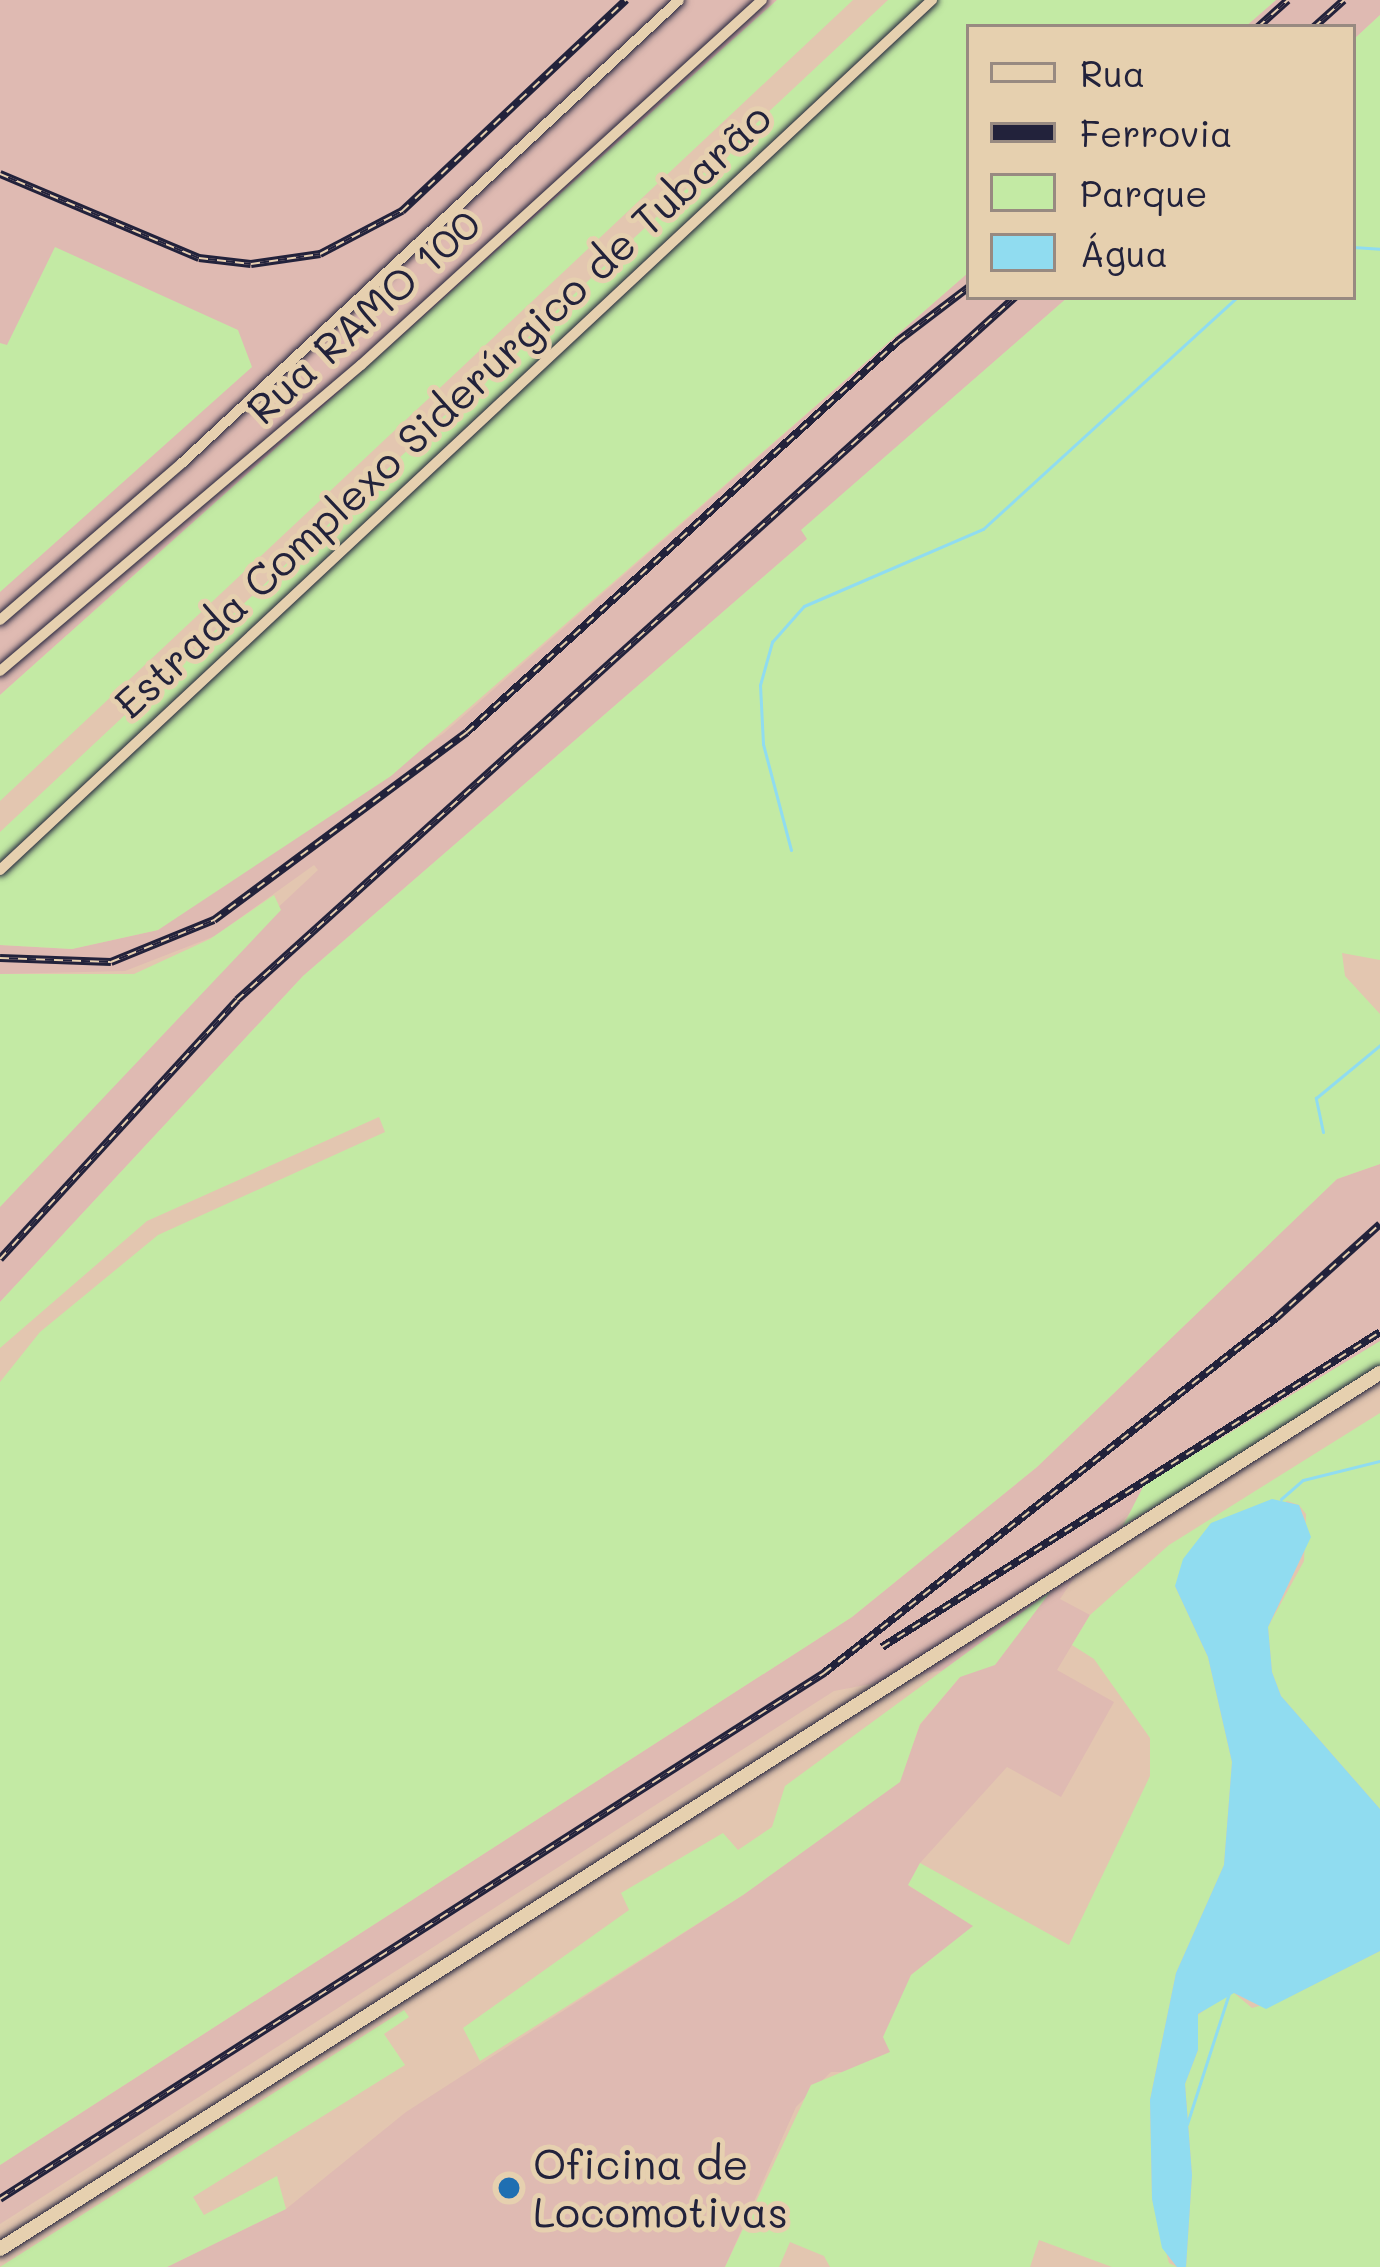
<!DOCTYPE html>
<html>
<head>
<meta charset="utf-8">
<style>
	body { margin:0 }
	#map { position:relative; width:1380px; height:2267px; overflow:hidden; background:#e3c6b0; font-family:Mali,sans-serif }
	div>[style] { position:absolute }
	.built>* { inset:0; background:#dfbab2 }
	.green>* { inset:0; background:#c3eaa4 }
	.water>* { inset:0; background:#90dcf0 }
	.stream>* { height:3px; margin:-1.5px; padding:0 1.5px; transform-origin:1.5px; border-radius:1.5px; background:#90dcf0 }
	.roads { filter:drop-shadow(0 0 3px #22223b) drop-shadow(0 0 3px #22223b) }
	.minor>* { height:10px; margin:-5px; padding:0 5px; transform-origin:5px; border-radius:5px; background:#e6d0af }
	.tertiary>* { height:14px; margin:-7px; padding:0 7px; transform-origin:7px; border-radius:7px; background:#e6d0af }
	.rail>* { height:8px; margin-top:-4px; transform-origin:0; background:repeating-linear-gradient(90deg,#e6d0af 0 9px,#22223b 0 18px); box-sizing:border-box; border-block:3px solid #22223b }
	.dots>* { width:33px; height:33px; translate:-50% -50%; box-sizing:border-box; border:6px solid #e6d0af; border-radius:50% }
	span { translate:-50% -50%; white-space:nowrap; text-align:center; line-height:1.15; -webkit-text-stroke:10px #e6d0af; paint-order:stroke }
	.street-label { font-size:42px; color:#22223b }
	.poi-label { font-size:42px; color:#22223b }
	.left { translate:0 -50%; text-align:left }
	.legend { position:absolute; left:966px; top:24px; width:390px; height:276px; box-sizing:border-box; background:#e6d0af; border:3px solid #988a81; margin:0; padding:15px 21px; list-style:none; font-size:36px; color:#22223b }
	.legend li { display:flex; align-items:center; gap:24px; height:60px }
	.legend b { width:60px; border:3px solid #988a81 }
</style>
</head>
<body>
<div id="map">
	<div class="built">
		<div style="clip-path:polygon(0 0,777px 0,0 695px)"></div>
		<div style="clip-path:polygon(1276px 0,1380px 0,1380px 15px,1353px 40px,1353px 27px,1245px 27px)"></div>
		<div style="clip-path:polygon(969px 272px,969px 297px,1068px 297px,802px 530px,808px 538px,303px 976px,0 1302px,0 1206px,143px 1034px,318px 870px,314px 865px,215px 936px,125px 971px,0 974px,0 945px,72px 949px,158px 930px,444px 733px)"></div>
		<div style="clip-path:polygon(1380px 1164px,1380px 1348px,1138px 1504px,1085px 1562px,1060px 1599px,1090px 1615px,1057px 1670px,1114px 1702px,1061px 1797px,1007px 1767px,920px 1863px,909px 1886px,974px 1926px,911px 1975px,890px 2052px,855px 2072px,831px 2072px,796px 2107px,725px 2267px,167px 2267px,286px 2209px,406px 2112px,743px 1895px,899px 1782px,920px 1725px,960px 1677px,997px 1660px,834px 1691px,0 2224px,0 2165px,852px 1617px,1037px 1467px,1337px 1179px)"></div>
	</div>
	<div class="green">
		<div style="clip-path:polygon(777px 0,853px 0,0 801px,0 695px)"></div>
		<div style="clip-path:polygon(888px 0,1276px 0,1245px 27px,969px 27px,969px 272px,391px 776px,158px 930px,72px 949px,0 945px,0 832px)"></div>
		<div style="clip-path:polygon(1380px 15px,1380px 960px,1342px 953px,1345px 976px,1380px 1014px,1380px 1164px,1337px 1179px,1037px 1467px,852px 1617px,0 2165px,0 1382px,40px 1332px,158px 1235px,385px 1132px,379px 1117px,147px 1221px,0 1348px,0 1302px,303px 976px,807px 539px,801px 530px,1068px 297px,1353px 297px,1353px 40px)"></div>
		<div style="clip-path:polygon(55px 247px,238px 330px,252px 367px,0 592px,0 343px,7px 345px)"></div>
		<div style="clip-path:polygon(274px 895px,281px 910px,0 1207px,0 974px,134px 974px,210px 939px)"></div>
		<div style="clip-path:polygon(1380px 1341px,1380px 1370px,1123px 1526px,1144px 1485px)"></div>
		<div style="clip-path:polygon(1380px 1413px,1380px 1809px,1281px 1696px,1272px 1672px,1268px 1627px,1304px 1561px,1306px 1514px,1299px 1505px,1287px 1501px,1175px 1586px,1208px 1657px,1232px 1762px,1224px 1865px,1176px 1973px,1150px 2100px,1152px 2199px,1169px 2263px,1177px 2267px,1112px 2267px,1039px 2240px,1030px 2267px,830px 2267px,824px 2256px,790px 2242px,779px 2267px,725px 2267px,811px 2085px,890px 2052px,883px 2037px,911px 1975px,973px 1926px,908px 1885px,920px 1863px,1069px 1945px,1150px 1776px,1150px 1738px,1094px 1659px,1072px 1645px,1090px 1615px,1169px 1545px)"></div>
		<div style="clip-path:polygon(1051px 1591px,995px 1665px,960px 1677px,920px 1724px,900px 1782px,743px 1895px,480px 2061px,463px 2028px,629px 1910px,621px 1893px,723px 1833px,738px 1850px,772px 1827px,785px 1786px)"></div>
		<div style="clip-path:polygon(1380px 1951px,1380px 2267px,1186px 2267px,1192px 2175px,1185px 2084px,1198px 2050px,1198px 2015px,1224px 1995px,1234px 1993px,1252px 2008px,1287px 1998px)"></div>
		<div style="clip-path:polygon(404px 2010px,409px 2017px,384px 2034px,405px 2065px,193px 2197px,204px 2215px,277px 2176px,286px 2209px,167px 2267px,0 2267px)"></div>
	</div>
	<div class="water">
		<div style="clip-path:polygon(1272px 1499px,1299px 1505px,1311px 1537px,1268px 1627px,1272px 1672px,1281px 1696px,1380px 1809px,1380px 1951px,1266px 2009px,1234px 1993px,1198px 2014px,1198px 2050px,1185px 2084px,1192px 2175px,1186px 2267px,1177px 2267px,1162px 2248px,1152px 2199px,1150px 2100px,1176px 1973px,1224px 1865px,1232px 1762px,1208px 1657px,1175px 1586px,1183px 1559px,1211px 1523px)"></div>
	</div>
	<div class="stream">
		<div style="left:1353px;top:247px;width:27px;rotate:4deg"></div>
		<div style="left:791px;top:850px;width:110px;rotate:-104.8deg"></div>
		<div style="left:763px;top:744px;width:59px;rotate:-92.9deg"></div>
		<div style="left:760px;top:685px;width:45px;rotate:-74.4deg"></div>
		<div style="left:772px;top:642px;width:48px;rotate:-48.4deg"></div>
		<div style="left:804px;top:606px;width:195px;rotate:-23.3deg"></div>
		<div style="left:983px;top:529px;width:344px;rotate:-42.4deg"></div>
		<div style="left:1323px;top:1132px;width:35px;rotate:-102deg"></div>
		<div style="left:1316px;top:1098px;width:83px;rotate:-39.6deg"></div>
		<div style="left:1281px;top:1499px;width:29px;rotate:-41deg"></div>
		<div style="left:1303px;top:1480px;width:79px;rotate:-13.9deg"></div>
		<div style="left:1187px;top:2124px;width:141px;rotate:-72.2deg"></div>
	</div>
	<div class="roads">
		<div class="minor">
			<div style="left:0;top:620px;width:240px;rotate:-40.8deg"></div>
			<div style="left:182px;top:463px;width:679px;rotate:-42.97deg"></div>
			<div style="left:0;top:671px;width:473px;rotate:-40.3deg"></div>
			<div style="left:361px;top:365px;width:542px;rotate:-42.31deg"></div>
			<div style="left:0;top:870px;width:1275px;rotate:-43.03deg"></div>
		</div>
		<div class="tertiary">
			<div style="left:0;top:2249px;width:1635px;rotate:-32.41deg"></div>
		</div>
	</div>
	<div class="rail">
		<div style="left:1258px;top:27px;width:40px;rotate:-42deg"></div>
		<div style="left:1314px;top:27px;width:40px;rotate:-42deg"></div>
		<div style="left:0;top:174px;width:216px;rotate:22.9deg"></div>
		<div style="left:199px;top:258px;width:52px;rotate:6.6deg"></div>
		<div style="left:251px;top:264px;width:70px;rotate:-8.2deg"></div>
		<div style="left:320px;top:254px;width:93px;rotate:-27.7deg"></div>
		<div style="left:402px;top:211px;width:308px;rotate:-43.3deg"></div>
		<div style="left:0;top:958px;width:111px;rotate:2.1deg"></div>
		<div style="left:111px;top:962px;width:111px;rotate:-22.2deg"></div>
		<div style="left:214px;top:920px;width:315px;rotate:-36.6deg"></div>
		<div style="left:467px;top:732px;width:582px;rotate:-42.21deg"></div>
		<div style="left:898px;top:341px;width:89px;rotate:-37.3deg"></div>
		<div style="left:0;top:1259px;width:351px;rotate:-47.5deg"></div>
		<div style="left:237px;top:1000px;width:1049px;rotate:-42.1deg"></div>
		<div style="left:882px;top:1647px;width:589px;rotate:-32.31deg"></div>
		<div style="left:0;top:2199px;width:978px;rotate:-32.55deg"></div>
		<div style="left:824px;top:1673px;width:575px;rotate:-38.15deg"></div>
		<div style="left:1276px;top:1318px;width:140px;rotate:-42.1deg"></div>
	</div>
	<div class="dots">
		<div style="left:509px;top:2188px;background:#1f6fb2"></div>
	</div>
	<div class="street-label">
		<span style="left:363px;top:316px;rotate:-42deg">Rua RAMO 100</span>
		<span style="left:442px;top:410px;rotate:-43deg">Estrada Complexo Siderúrgico de Tubarão</span>
	</div>
	<div class="poi-label">
		<span class="left" style="left:533px;top:2188px">Oficina de<br>Locomotivas</span>
	</div>
	<ul class="legend">
	<li><b style="height:15px;background:#e6d0af"></b>Rua</li>
	<li><b style="height:15px;background:#22223b"></b>Ferrovia</li>
	<li><b style="height:33px;background:#c3eaa4"></b>Parque</li>
	<li><b style="height:33px;background:#90dcf0"></b>Água</li>
	</ul>
</div>
</body>
</html>
